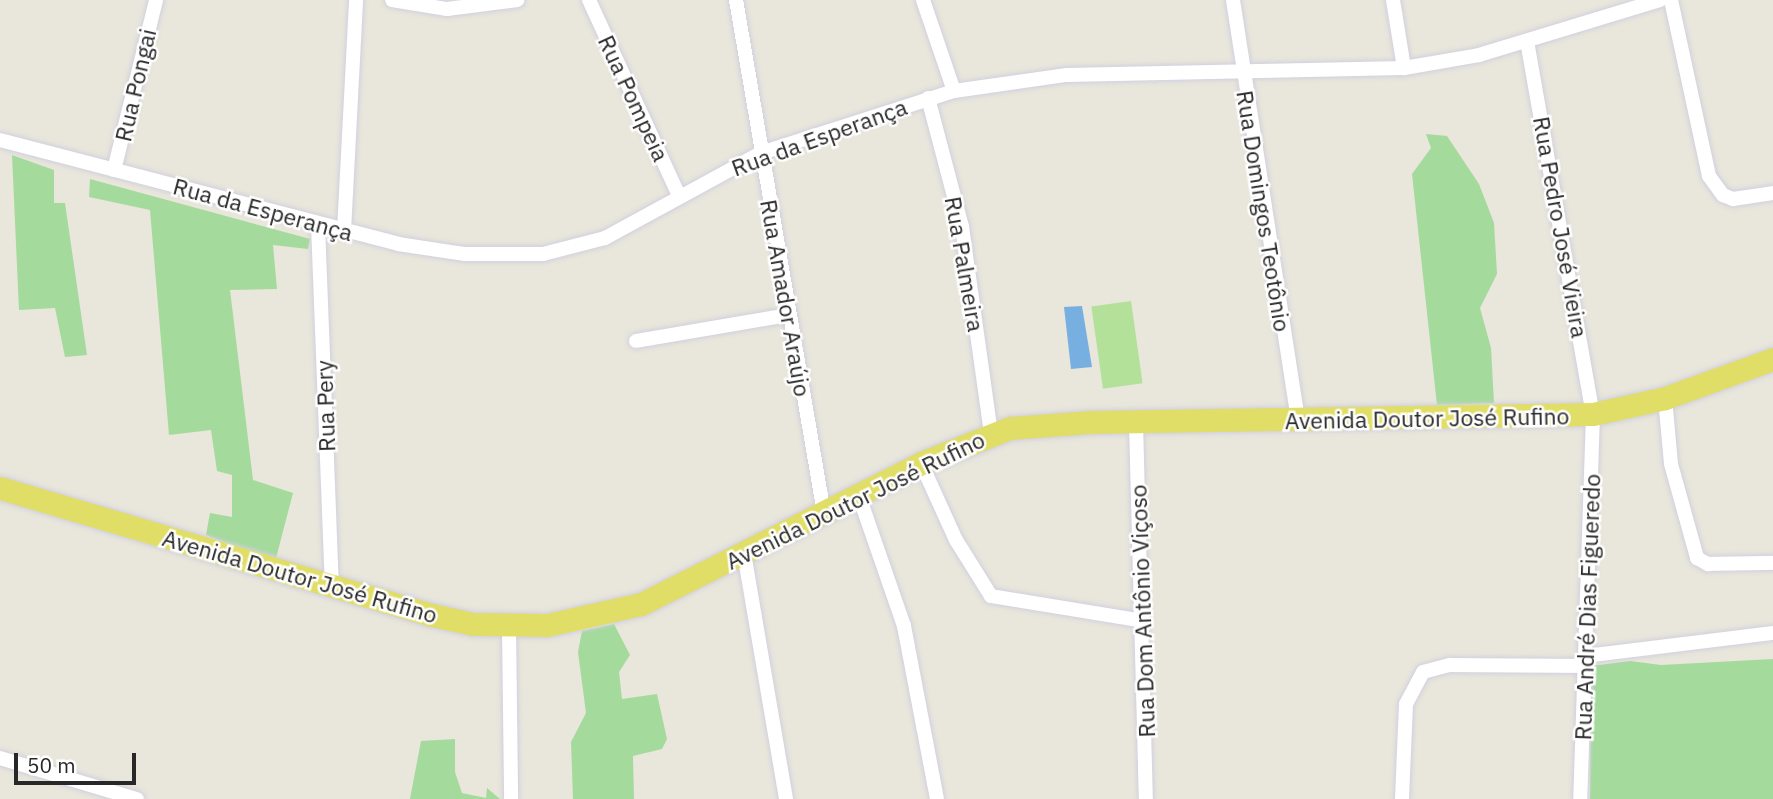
<!DOCTYPE html>
<html>
<head>
<meta charset="utf-8">
<style>
	body { margin:0 }
	#map { position:relative; width:1773px; height:799px; overflow:hidden; background:#e9e6db; font-family:"IBM Plex Sans",sans-serif }
	div>[style] { position:absolute }
	.green>* { inset:0; background:#a4da9c }
	.pitch>* { inset:0; background:#b3e199; transform-origin:0 0 }
	.water>* { inset:0; background:#77afe1 }
	.roads { filter:drop-shadow(0 0 2px #d0d0df) drop-shadow(0 0 2px #d0d0df) }
	.street>* { height:14px; margin:-7px; padding:0 7px; transform-origin:7px; border-radius:7px; background:#fff }
	.primary>* { height:23px; margin:-11.5px; padding:0 11.5px; transform-origin:11.5px; border-radius:11.5px; background:#e1de67 }
	span { translate:-50% -50%; white-space:nowrap; text-align:center; line-height:1.15; -webkit-text-stroke:5px #fff; paint-order:stroke }
	.street-label { font-size:23px; color:#282828 }
	.scale { position:absolute; left:14px; top:753px; width:122px; height:32px; box-sizing:border-box; border:4px solid #282828; border-top:0; padding-left:9px; font-size:21px; line-height:24px; white-space:nowrap; color:#282828; -webkit-text-stroke:5px #fff; paint-order:stroke }
</style>
</head>
<body>
<div id="map">
	<div class="green">
		<div style="clip-path:polygon(1426px 134px,1447px 136px,1479px 184px,1494px 223px,1497px 274px,1480px 308px,1491px 348px,1494px 403px,1437px 405px,1412px 174px,1431px 148px)"></div>
		<div style="clip-path:polygon(12px 155px,54px 170px,54px 203px,65px 203px,87px 355px,65px 357px,55px 308px,19px 310px)"></div>
		<div style="clip-path:polygon(90px 179px,310px 239px,308px 249px,273px 245px,277px 289px,230px 290px,253px 480px,293px 493px,275px 562px,206px 535px,210px 513px,232px 517px,232px 475px,217px 471px,211px 430px,169px 435px,150px 210px,89px 197px)"></div>
		<div style="clip-path:polygon(614px 624px,630px 655px,619px 672px,622px 699px,657px 694px,667px 739px,662px 749px,633px 756px,634px 799px,573px 799px,571px 742px,586px 713px,578px 652px,582px 631px)"></div>
		<div style="clip-path:polygon(1773px 659px,1773px 799px,1590px 799px,1591px 666px,1630px 661px,1661px 665px)"></div>
		<div style="clip-path:polygon(455px 739px,455px 772px,462px 793px,486px 798px,487px 788px,500px 799px,410px 799px,421px 741px)"></div>
	</div>
	<div class="pitch">
		<div style="left:1131px;top:301px;width:83px;height:40px;rotate:82deg"></div>
	</div>
	<div class="water">
		<div style="clip-path:polygon(1082px 306px,1092px 367px,1071px 369px,1064px 307px)"></div>
	</div>
	<div class="roads">
		<div class="street">
			<div style="left:392px;top:0;width:56px;rotate:9.3deg"></div>
			<div style="left:447px;top:9px;width:71px;rotate:-7.3deg"></div>
			<div style="left:589px;top:0;width:216px;rotate:65.3deg"></div>
			<div style="left:736px;top:0;width:520px;rotate:80.27deg"></div>
			<div style="left:923px;top:0;width:96px;rotate:71.2deg"></div>
			<div style="left:1233px;top:0;width:426px;rotate:81.2deg"></div>
			<div style="left:1393px;top:0;width:69px;rotate:80.8deg"></div>
			<div style="left:1671px;top:0;width:180px;rotate:77.8deg"></div>
			<div style="left:1709px;top:176px;width:24px;rotate:54deg"></div>
			<div style="left:1723px;top:195px;width:11px;rotate:22deg"></div>
			<div style="left:1733px;top:199px;width:40px;rotate:-8.5deg"></div>
			<div style="left:1527px;top:41px;width:379px;rotate:80deg"></div>
			<div style="left:1593px;top:414px;width:385px;rotate:91.9deg"></div>
			<div style="left:928px;top:98px;width:133px;rotate:75.2deg"></div>
			<div style="left:962px;top:227px;width:208px;rotate:82deg"></div>
			<div style="left:0;top:140px;width:411px;rotate:14.6deg"></div>
			<div style="left:398px;top:244px;width:68px;rotate:8.5deg"></div>
			<div style="left:465px;top:254px;width:78px"></div>
			<div style="left:543px;top:254px;width:64px;rotate:-14.5deg"></div>
			<div style="left:605px;top:238px;width:178px;rotate:-28.6deg"></div>
			<div style="left:761px;top:153px;width:203px;rotate:-17.8deg"></div>
			<div style="left:954px;top:91px;width:114px;rotate:-8.1deg"></div>
			<div style="left:1067px;top:75px;width:337px;rotate:-1.2deg"></div>
			<div style="left:1404px;top:68px;width:76px;rotate:-9.8deg"></div>
			<div style="left:1479px;top:55px;width:189px;rotate:-16.9deg"></div>
			<div style="left:114px;top:170px;width:175px;rotate:-76.1deg"></div>
			<div style="left:318px;top:225px;width:363px;rotate:87.8deg"></div>
			<div style="left:344px;top:231px;width:231px;rotate:-87deg"></div>
			<div style="left:636px;top:341px;width:154px;rotate:-9.7deg"></div>
			<div style="left:1665px;top:398px;width:66px;rotate:84.8deg"></div>
			<div style="left:1671px;top:464px;width:98px;rotate:74.5deg"></div>
			<div style="left:1697px;top:558px;width:13px;rotate:29deg"></div>
			<div style="left:1708px;top:564px;width:65px;rotate:-0.9deg"></div>
			<div style="left:1136px;top:423px;width:376px;rotate:88.5deg"></div>
			<div style="left:921px;top:463px;width:85px;rotate:65.6deg"></div>
			<div style="left:956px;top:540px;width:66px;rotate:58deg"></div>
			<div style="left:991px;top:596px;width:155px;rotate:9.3deg"></div>
			<div style="left:859px;top:496px;width:138px;rotate:70.9deg"></div>
			<div style="left:904px;top:626px;width:176px;rotate:79.2deg"></div>
			<div style="left:744px;top:553px;width:250px;rotate:80.3deg"></div>
			<div style="left:509px;top:626px;width:173px;rotate:89.3deg"></div>
			<div style="left:1585px;top:656px;width:189px;rotate:-7deg"></div>
			<div style="left:0;top:758px;width:143px;rotate:16.7deg"></div>
			<div style="left:1402px;top:799px;width:95px;rotate:-87.6deg"></div>
			<div style="left:1406px;top:704px;width:36px;rotate:-62deg"></div>
			<div style="left:1423px;top:672px;width:28px;rotate:-15deg"></div>
			<div style="left:1450px;top:665px;width:134px;rotate:0.4deg"></div>
		</div>
		<div class="primary">
			<div style="left:0;top:488px;width:450px;rotate:16.4deg"></div>
			<div style="left:432px;top:615px;width:42px;rotate:12.4deg"></div>
			<div style="left:473px;top:624px;width:74px;rotate:0.8deg"></div>
			<div style="left:547px;top:625px;width:96px;rotate:-12.6deg"></div>
			<div style="left:641px;top:604px;width:313px;rotate:-26.7deg"></div>
			<div style="left:921px;top:463px;width:96px;rotate:-21.5deg"></div>
			<div style="left:1010px;top:428px;width:81px;rotate:-4.2deg"></div>
			<div style="left:1091px;top:422px;width:502px;rotate:-0.91deg"></div>
			<div style="left:1593px;top:414px;width:74px;rotate:-12.5deg"></div>
			<div style="left:1665px;top:398px;width:115px;rotate:-19.9deg"></div>
		</div>
	</div>
	<div class="street-label">
		<span style="left:135px;top:85px;rotate:-77deg">Rua Pongai</span>
		<span style="left:634px;top:98px;rotate:65deg">Rua Pompeia</span>
		<span style="left:819px;top:137px;rotate:-20deg">Rua da Esperança</span>
		<span style="left:263px;top:209px;rotate:15deg">Rua da Esperança</span>
		<span style="left:1264px;top:211px;rotate:81deg">Rua Domingos Teotônio</span>
		<span style="left:1561px;top:227px;rotate:80deg">Rua Pedro José Vieira</span>
		<span style="left:965px;top:264px;rotate:80deg">Rua Palmeira</span>
		<span style="left:786px;top:298px;rotate:80deg">Rua Amador Araújo</span>
		<span style="left:325px;top:406px;rotate:-92deg">Rua Pery</span>
		<span style="left:1427px;top:418px;rotate:-1deg">Avenida Doutor José Rufino</span>
		<span style="left:855px;top:500px;rotate:-26deg">Avenida Doutor José Rufino</span>
		<span style="left:300px;top:576px;rotate:16deg">Avenida Doutor José Rufino</span>
		<span style="left:1587px;top:607px;rotate:-88deg">Rua André Dias Figueredo</span>
		<span style="left:1142px;top:611px;rotate:-92deg">Rua Dom Antônio Viçoso</span>
	</div>
	<div class="scale">50 m</div>
</div>
</body>
</html>
